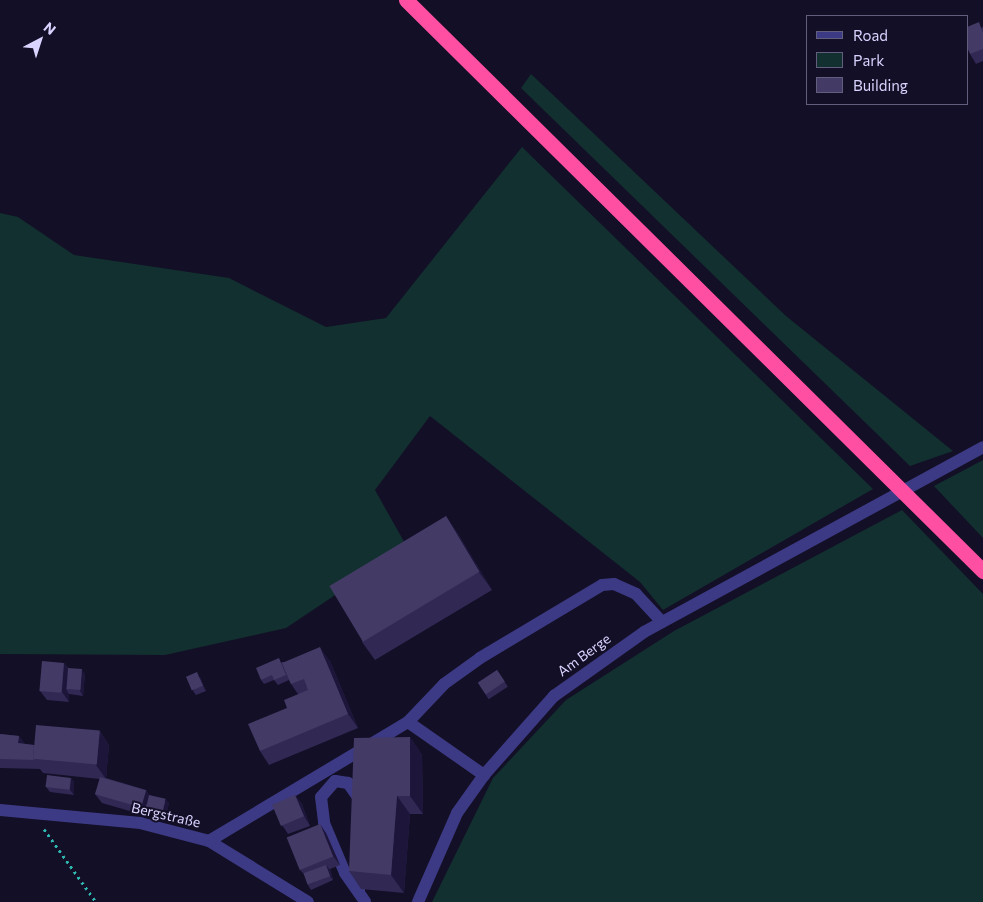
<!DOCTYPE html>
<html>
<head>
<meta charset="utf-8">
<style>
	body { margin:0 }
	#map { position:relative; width:983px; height:902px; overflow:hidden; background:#130f26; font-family:Commissioner,sans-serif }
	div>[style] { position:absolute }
	.green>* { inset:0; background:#12302f }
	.path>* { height:3px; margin-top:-1.5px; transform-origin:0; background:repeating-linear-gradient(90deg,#2fb8b0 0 2.5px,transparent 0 6.5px) }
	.minor>* { height:12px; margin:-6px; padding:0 6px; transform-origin:6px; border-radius:6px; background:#3d3a85 }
	.highway>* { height:15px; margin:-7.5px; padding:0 7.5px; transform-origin:7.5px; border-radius:7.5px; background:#ff4fa3 }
	.wall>* { inset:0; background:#312854; transform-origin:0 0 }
	.shaded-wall>* { inset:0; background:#1d163a }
	.building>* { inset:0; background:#433a66; transform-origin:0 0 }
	span { translate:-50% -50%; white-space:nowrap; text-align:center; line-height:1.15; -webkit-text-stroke:4px #130f26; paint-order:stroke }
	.street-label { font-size:14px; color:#d9d4ff }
	.legend { position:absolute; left:806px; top:15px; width:162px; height:90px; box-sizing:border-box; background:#130f26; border:1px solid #625e7d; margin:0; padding:6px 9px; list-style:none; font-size:15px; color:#d9d4ff }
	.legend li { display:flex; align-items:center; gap:10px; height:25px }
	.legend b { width:25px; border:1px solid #625e7d }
	.north { position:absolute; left:15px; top:15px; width:50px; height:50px; -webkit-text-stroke:4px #130f26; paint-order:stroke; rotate:40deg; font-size:14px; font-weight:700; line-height:20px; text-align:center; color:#d9d4ff }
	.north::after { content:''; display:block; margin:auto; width:18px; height:22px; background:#d9d4ff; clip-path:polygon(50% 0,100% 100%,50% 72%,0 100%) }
</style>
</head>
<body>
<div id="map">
	<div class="green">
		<div style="clip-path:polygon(531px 74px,786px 316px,953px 451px,910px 466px,521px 88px)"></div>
		<div style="clip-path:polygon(522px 147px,873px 489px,663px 610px,640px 582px,430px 416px,375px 490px,407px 547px,286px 628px,165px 655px,0 654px,0 213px,18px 217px,74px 255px,229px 278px,326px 327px,386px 318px)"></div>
		<div style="clip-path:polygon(983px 460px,983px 538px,934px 486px)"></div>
		<div style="clip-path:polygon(902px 510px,983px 594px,983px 902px,432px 902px,493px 778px,566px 700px,674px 631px)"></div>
	</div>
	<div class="path">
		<div style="left:44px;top:829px;width:90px;rotate:54.5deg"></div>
	</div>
	<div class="minor">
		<div style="left:408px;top:722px;width:93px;rotate:34.9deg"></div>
		<div style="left:360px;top:800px;width:21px;rotate:-125deg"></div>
		<div style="left:348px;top:783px;width:13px;rotate:-171deg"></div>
		<div style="left:335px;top:781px;width:21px;rotate:131deg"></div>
		<div style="left:321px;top:797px;width:26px;rotate:83deg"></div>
		<div style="left:324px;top:823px;width:54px;rotate:67.2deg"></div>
		<div style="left:345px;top:873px;width:35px;rotate:55deg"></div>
		<div style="left:0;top:810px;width:141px;rotate:5.3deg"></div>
		<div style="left:140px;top:823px;width:71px;rotate:14.6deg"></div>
		<div style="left:209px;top:841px;width:116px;rotate:31.6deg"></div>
		<div style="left:209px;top:841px;width:232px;rotate:-30.9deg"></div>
		<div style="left:408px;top:722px;width:52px;rotate:-46.5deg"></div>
		<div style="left:444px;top:684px;width:44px;rotate:-35.8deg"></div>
		<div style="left:480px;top:658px;width:142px;rotate:-30.9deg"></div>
		<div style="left:602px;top:585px;width:12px;rotate:-5deg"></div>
		<div style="left:614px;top:584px;width:24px;rotate:24deg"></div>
		<div style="left:636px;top:594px;width:38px;rotate:47deg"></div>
		<div style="left:359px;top:891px;width:21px;rotate:-87deg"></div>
		<div style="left:418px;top:902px;width:97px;rotate:-66.3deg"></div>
		<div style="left:457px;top:813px;width:47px;rotate:-54.6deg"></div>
		<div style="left:484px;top:775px;width:106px;rotate:-48.5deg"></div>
		<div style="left:554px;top:696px;width:110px;rotate:-35.4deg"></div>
		<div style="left:644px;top:632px;width:386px;rotate:-28.6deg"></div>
	</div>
	<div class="highway">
		<div style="left:406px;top:0;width:812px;rotate:44.7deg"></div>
	</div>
	<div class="wall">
		<div style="clip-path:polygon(982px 27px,983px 27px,983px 61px,976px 64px,970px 54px)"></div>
		<div style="clip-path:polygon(446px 516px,458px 534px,492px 590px,375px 660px,362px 642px)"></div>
		<div style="clip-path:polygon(330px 661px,358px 728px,269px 765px,260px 751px,287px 708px,298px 694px,291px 684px,289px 680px,278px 685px,274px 680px,264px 684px,261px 680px,282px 662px)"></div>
		<div style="clip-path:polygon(64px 663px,68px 668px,85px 674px,83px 696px,69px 694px,69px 702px,47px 700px,40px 691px)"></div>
		<div style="left:497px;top:670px;width:20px;height:23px;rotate:57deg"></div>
		<div style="clip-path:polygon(200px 677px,206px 691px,196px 695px,193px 691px)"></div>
		<div style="clip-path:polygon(100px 731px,109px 745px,106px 778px,146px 790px,149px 795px,169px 803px,166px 815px,149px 810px,147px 816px,102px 803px,95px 794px,100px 779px,43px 773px,40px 769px,0 768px,0 734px,19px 736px,25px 744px,34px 745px)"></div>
		<div style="clip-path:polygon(410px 737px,422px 755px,423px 814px,410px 814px,404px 893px,361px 889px,349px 871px)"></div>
		<div style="clip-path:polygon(71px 778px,74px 782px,74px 795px,50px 792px,46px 787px)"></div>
		<div style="clip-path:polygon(295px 795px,302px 804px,310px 826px,288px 834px,282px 825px)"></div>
		<div style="clip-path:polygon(326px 833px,340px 865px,330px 869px,333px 880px,311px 890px,308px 885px,304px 874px,300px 870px)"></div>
	</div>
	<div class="shaded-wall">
		<div style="clip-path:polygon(446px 516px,458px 534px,492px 590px,479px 572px)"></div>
		<div style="clip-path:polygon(320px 647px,330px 661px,358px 728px,348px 714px)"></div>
		<div style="clip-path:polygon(64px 663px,71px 673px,66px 689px,69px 694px,69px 702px,62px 692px)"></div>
		<div style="clip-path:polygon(82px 669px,85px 674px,83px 696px,80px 691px)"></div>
		<div style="clip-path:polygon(197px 672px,200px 677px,206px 691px,203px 686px)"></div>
		<div style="clip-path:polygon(100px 731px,109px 745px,106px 779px,96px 765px)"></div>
		<div style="clip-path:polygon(19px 736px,26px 745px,18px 743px)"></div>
		<div style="clip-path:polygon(410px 737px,422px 755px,423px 814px,410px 796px)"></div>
		<div style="clip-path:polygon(71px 778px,74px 782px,74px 795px,70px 790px)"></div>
		<div style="clip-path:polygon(146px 790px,152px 799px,145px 806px,149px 810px,147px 816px,140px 807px)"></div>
		<div style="clip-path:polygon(295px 795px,302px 804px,310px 826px,304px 816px)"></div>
		<div style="clip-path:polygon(397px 796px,410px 814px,404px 893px,391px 875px)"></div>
		<div style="clip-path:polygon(166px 799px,169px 803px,166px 815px,163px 810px)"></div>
		<div style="clip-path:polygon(320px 824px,326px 833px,340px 865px,333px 856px)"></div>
		<div style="clip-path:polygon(326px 865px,330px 870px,333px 880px,330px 876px)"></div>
	</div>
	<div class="building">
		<div style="clip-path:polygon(979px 22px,983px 33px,983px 49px,970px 54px,967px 47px,967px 27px)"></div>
		<div style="left:446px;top:516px;width:65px;height:136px;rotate:59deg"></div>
		<div style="clip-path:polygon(320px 647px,348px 714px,260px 751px,248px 724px,287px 708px,284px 700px,308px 690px,304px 679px,291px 684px,282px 663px)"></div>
		<div style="clip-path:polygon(279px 658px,286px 675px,274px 680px,272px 675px,261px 680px,256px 668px)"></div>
		<div style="left:42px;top:661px;width:22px;height:30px;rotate:5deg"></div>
		<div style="left:68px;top:668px;width:14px;height:21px;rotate:4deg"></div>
		<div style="left:497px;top:670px;width:14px;height:23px;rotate:56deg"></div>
		<div style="left:197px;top:672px;width:15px;height:12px;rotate:67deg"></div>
		<div style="left:36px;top:725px;width:64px;height:34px;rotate:5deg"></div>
		<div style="clip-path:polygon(0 734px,19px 736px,18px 743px,34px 745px,33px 759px,35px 760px,0 759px)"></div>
		<div style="clip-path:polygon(410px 737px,410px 796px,397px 796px,391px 875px,349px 871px,354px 738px)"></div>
		<div style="left:47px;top:775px;width:24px;height:12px;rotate:7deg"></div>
		<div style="left:100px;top:777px;width:48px;height:18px;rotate:16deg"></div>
		<div style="left:149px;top:795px;width:17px;height:12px;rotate:13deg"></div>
		<div style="left:295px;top:795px;width:23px;height:25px;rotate:67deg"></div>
		<div style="left:320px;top:824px;width:35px;height:36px;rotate:68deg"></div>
		<div style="left:326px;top:865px;width:12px;height:24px;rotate:70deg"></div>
	</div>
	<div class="street-label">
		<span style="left:584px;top:655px;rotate:-36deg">Am Berge</span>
		<span style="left:166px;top:815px;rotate:13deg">Bergstraße</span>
	</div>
	<ul class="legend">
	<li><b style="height:6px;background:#3d3a85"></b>Road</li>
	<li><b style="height:14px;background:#12302f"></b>Park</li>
	<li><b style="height:14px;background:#433a66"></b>Building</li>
	</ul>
	<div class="north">N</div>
</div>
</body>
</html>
